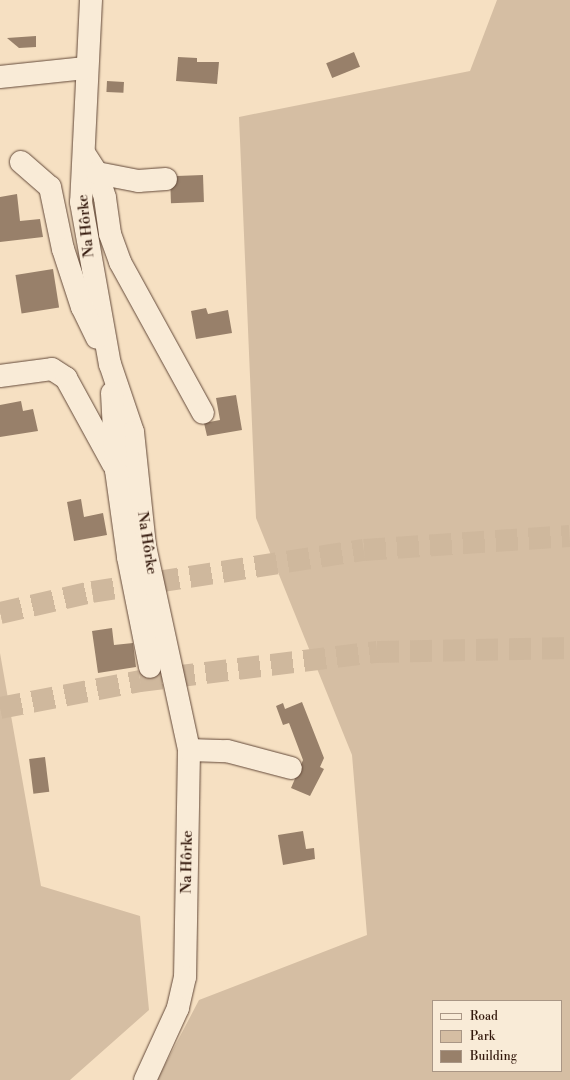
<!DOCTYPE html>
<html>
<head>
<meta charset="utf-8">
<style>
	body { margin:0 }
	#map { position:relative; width:570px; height:1080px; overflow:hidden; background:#f6e0c2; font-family:"Libre Bodoni",serif }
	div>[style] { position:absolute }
	.green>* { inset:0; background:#d5bea3 }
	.building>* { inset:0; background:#98806a; transform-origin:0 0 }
	.highway-tunnel>* { height:22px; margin-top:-11px; transform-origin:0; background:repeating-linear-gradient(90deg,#cfb89d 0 22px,transparent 0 33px) }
	.roads { filter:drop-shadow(0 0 1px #634939) drop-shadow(0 0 1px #634939) }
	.minor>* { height:22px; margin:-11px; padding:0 11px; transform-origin:11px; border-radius:11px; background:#f9ebd7 }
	span { translate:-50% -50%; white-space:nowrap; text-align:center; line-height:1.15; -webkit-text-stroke:4px #f9ebd7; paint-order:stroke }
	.street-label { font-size:15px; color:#32170b }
	.legend { position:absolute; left:432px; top:1000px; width:130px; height:72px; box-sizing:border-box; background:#f9ebd7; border:1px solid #a99685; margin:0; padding:5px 7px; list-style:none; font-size:12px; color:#32170b }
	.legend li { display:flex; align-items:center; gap:8px; height:20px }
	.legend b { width:20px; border:1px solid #a99685 }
</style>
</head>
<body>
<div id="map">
	<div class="green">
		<div style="clip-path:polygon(evenodd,497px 0,570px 0,570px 1080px,157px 1080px,199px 1000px,367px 935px,352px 755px,256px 518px,239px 117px,470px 71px,497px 0,433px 1001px,561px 1001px,561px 1071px,433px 1071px,433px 1001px)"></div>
		<div style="clip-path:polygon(0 653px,41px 886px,140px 916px,149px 1010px,70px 1080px,0 1080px)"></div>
	</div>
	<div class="building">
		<div style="clip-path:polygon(36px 36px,36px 47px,19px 48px,7px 38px)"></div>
		<div style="left:354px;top:52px;width:16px;height:30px;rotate:68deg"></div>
		<div style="clip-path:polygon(178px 57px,197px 58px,197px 62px,219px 62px,217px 84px,176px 81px)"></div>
		<div style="left:107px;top:81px;width:17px;height:11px;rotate:3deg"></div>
		<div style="left:203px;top:175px;width:27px;height:33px;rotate:88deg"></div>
		<div style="clip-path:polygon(17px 194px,20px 221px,40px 219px,43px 237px,0 242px,0 197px)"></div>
		<div style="left:53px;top:269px;width:39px;height:38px;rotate:81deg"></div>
		<div style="clip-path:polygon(206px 308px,208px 314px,228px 310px,232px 333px,196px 339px,191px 311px)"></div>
		<div style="clip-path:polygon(236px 395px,242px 430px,207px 436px,204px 423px,220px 420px,216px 398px)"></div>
		<div style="clip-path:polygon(21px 401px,23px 411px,33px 409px,38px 431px,0 437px,0 405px)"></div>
		<div style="clip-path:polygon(81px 499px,84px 517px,103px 513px,107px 535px,74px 541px,67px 502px)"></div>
		<div style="clip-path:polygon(112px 628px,114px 645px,133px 643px,136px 667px,98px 673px,92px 631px)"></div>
		<div style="clip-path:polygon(302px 702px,324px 758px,320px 767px,324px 769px,310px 796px,291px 788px,303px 760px,289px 723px,283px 725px,276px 706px,283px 703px,285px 709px)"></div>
		<div style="left:45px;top:757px;width:35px;height:16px;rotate:83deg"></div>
		<div style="clip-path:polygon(303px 831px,306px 849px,314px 848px,315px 859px,283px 865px,278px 835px)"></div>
	</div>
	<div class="highway-tunnel">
		<div style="left:0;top:613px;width:94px;rotate:-12.9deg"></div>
		<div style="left:92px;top:592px;width:275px;rotate:-8.8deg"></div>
		<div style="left:364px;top:550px;width:206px;rotate:-3.9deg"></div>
		<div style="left:0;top:708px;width:143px;rotate:-10.9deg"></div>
		<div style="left:140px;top:681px;width:239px;rotate:-7deg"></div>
		<div style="left:377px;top:652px;width:193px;rotate:-1.2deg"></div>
	</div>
	<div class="roads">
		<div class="minor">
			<div style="left:91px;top:0;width:202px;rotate:92.8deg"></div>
			<div style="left:81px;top:202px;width:165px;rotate:79.9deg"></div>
			<div style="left:110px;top:364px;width:72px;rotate:71.3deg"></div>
			<div style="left:133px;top:432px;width:115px;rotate:84deg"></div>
			<div style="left:145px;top:546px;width:209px;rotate:77.8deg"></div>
			<div style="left:189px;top:750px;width:227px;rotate:91deg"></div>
			<div style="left:185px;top:977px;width:32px;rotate:103deg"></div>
			<div style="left:178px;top:1008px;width:79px;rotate:114.6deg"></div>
			<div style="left:0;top:77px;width:86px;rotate:-6deg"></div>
			<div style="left:84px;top:153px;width:24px;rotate:57deg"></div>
			<div style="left:97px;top:173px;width:26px;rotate:72deg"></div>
			<div style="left:105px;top:198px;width:36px;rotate:82deg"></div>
			<div style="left:110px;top:234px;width:30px;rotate:70deg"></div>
			<div style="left:120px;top:262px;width:172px;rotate:61.2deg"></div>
			<div style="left:21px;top:162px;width:38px;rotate:41deg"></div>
			<div style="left:50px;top:187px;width:63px;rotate:78.2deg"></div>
			<div style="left:63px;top:249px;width:61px;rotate:71.9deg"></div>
			<div style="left:82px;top:307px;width:34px;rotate:64deg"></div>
			<div style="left:97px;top:173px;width:42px;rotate:11deg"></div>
			<div style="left:138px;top:181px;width:28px;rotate:-4deg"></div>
			<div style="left:0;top:376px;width:52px;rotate:-7.7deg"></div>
			<div style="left:52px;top:369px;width:17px;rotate:33deg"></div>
			<div style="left:66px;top:378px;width:98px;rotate:61.3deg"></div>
			<div style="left:112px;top:393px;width:77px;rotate:87deg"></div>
			<div style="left:116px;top:470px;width:88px;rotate:82.1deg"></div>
			<div style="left:128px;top:557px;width:112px;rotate:78.7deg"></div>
			<div style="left:189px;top:750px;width:38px;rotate:2deg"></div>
			<div style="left:227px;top:751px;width:66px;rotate:14.9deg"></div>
		</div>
	</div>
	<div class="street-label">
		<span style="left:86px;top:226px;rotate:-96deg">Na Hôrke</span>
		<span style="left:147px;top:543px;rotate:81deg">Na Hôrke</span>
		<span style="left:187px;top:862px;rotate:-89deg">Na Hôrke</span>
	</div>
	<ul class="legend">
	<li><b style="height:5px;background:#f9ebd7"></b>Road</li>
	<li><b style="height:11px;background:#d5bea3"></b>Park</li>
	<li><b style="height:11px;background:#98806a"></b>Building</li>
	</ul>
</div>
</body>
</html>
